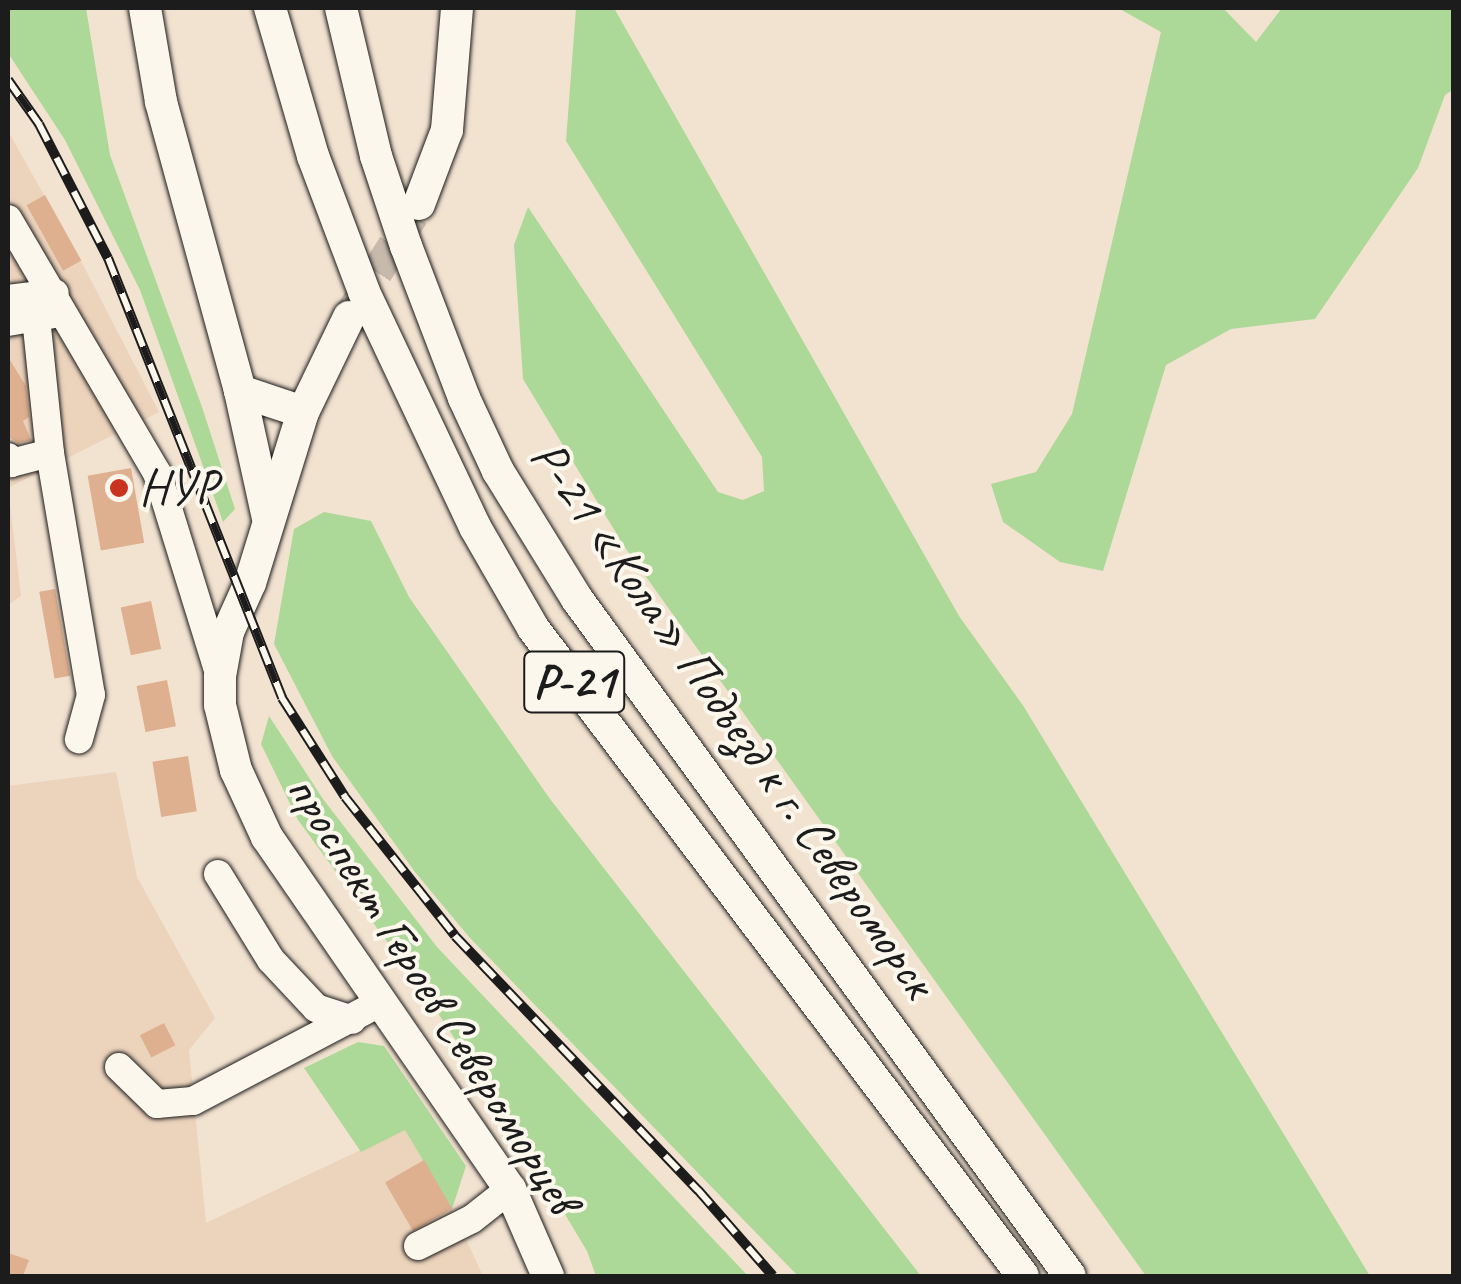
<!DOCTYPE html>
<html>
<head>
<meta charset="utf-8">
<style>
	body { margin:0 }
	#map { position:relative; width:1461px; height:1284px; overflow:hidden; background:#f2e2d0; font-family:Caveat,sans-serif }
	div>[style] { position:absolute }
	.built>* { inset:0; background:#ecd3bc }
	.green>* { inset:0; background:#acd998 }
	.building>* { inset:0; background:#deb08f; transform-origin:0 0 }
	.major-tunnel>* { height:32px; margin-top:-16px; transform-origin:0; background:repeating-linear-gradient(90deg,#c7baac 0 32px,transparent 0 48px) }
	.roads { filter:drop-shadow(0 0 2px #1c1c1c) drop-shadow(0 0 2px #1c1c1c) }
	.minor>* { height:28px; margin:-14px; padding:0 14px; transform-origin:14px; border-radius:14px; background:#fbf7ec }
	.major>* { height:32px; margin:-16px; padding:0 16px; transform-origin:16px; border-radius:16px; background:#fbf7ec }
	.rail>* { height:10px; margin-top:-5px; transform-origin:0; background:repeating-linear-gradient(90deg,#fbf7ec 0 19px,#1c1c1c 0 38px); box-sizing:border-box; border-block:2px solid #1c1c1c }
	.dots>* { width:28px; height:28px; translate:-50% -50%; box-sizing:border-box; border:5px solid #fbf7ec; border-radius:50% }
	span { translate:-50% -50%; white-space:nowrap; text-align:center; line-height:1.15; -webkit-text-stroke:8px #fbf7ec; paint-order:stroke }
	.shield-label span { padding:2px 8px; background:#fbf7ec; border:2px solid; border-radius:8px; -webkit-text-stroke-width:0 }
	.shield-label { font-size:48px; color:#1c1c1c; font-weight:700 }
	.poi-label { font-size:50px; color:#1c1c1c }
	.left { translate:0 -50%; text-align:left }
	.street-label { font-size:50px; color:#1c1c1c }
	.frame { position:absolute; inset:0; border:10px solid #1c1c1c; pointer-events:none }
</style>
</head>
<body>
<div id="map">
	<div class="built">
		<div style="clip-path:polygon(8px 131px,81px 261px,159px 412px,8px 488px,21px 596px,8px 605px)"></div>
		<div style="clip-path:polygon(116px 772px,137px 877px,215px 1018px,189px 1050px,206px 1223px,405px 1129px,452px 1209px,483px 1276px,8px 1276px,8px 786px)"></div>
	</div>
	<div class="green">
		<div style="clip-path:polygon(8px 8px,86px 8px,110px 155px,202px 407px,235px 509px,223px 522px,140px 290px,65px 140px,8px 53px)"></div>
		<div style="clip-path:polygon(576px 8px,614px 8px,959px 616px,1024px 707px,1370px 1276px,1146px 1276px,624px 546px,523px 379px,514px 245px,528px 207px,718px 492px,743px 500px,764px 491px,762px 457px,566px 141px)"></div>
		<div style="clip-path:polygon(1118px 8px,1223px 8px,1256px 42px,1282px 8px,1453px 8px,1454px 89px,1445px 95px,1418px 168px,1315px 319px,1231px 329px,1166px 365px,1103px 571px,1060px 562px,1003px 522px,991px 484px,1036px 472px,1072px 414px,1161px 32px)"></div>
		<div style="clip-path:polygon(324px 512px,371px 521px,409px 597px,550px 799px,921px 1276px,798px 1276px,470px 938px,415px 872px,332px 756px,274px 644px,294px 529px)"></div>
		<div style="clip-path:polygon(269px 716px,323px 799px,437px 947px,748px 1276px,596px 1276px,587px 1251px,509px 1121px,426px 995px,298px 820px,261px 744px)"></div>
		<div style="clip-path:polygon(358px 1042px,384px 1046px,466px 1166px,452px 1209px,405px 1130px,361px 1152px,304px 1068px)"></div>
	</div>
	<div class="building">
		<div style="left:45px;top:195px;width:75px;height:21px;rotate:61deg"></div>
		<div style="clip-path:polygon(8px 357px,26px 386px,29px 417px,23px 421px,31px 440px,18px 443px,8px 436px)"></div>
		<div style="left:131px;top:468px;width:76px;height:44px;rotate:80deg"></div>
		<div style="left:55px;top:589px;width:88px;height:16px;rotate:80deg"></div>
		<div style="left:151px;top:601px;width:49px;height:31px;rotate:78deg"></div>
		<div style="left:167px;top:680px;width:47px;height:31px;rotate:79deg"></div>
		<div style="left:188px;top:756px;width:56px;height:36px;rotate:81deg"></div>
		<div style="left:164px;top:1023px;width:25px;height:27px;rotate:63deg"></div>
		<div style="left:424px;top:1160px;width:56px;height:45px;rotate:60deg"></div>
		<div style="clip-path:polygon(8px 1253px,29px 1260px,23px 1276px,8px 1276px)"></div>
	</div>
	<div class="major-tunnel">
		<div style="left:351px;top:313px;width:116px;rotate:-57.7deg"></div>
	</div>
	<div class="roads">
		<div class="minor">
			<div style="left:8px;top:219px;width:294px;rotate:59.6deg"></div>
			<div style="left:157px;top:473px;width:213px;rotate:72.8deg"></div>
			<div style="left:8px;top:299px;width:47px;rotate:-7.3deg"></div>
			<div style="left:8px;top:322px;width:47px;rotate:-9.9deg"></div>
			<div style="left:50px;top:453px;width:245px;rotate:80.4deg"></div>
			<div style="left:91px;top:695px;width:46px;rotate:105.3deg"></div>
			<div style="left:8px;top:457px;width:7px;rotate:63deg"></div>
			<div style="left:11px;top:463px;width:40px;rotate:-14.4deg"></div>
			<div style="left:50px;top:453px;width:136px;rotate:-95.9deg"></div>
			<div style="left:218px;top:874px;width:101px;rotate:58.4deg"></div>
			<div style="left:271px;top:960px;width:66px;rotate:46.8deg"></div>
			<div style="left:316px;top:1008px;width:38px;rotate:18deg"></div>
			<div style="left:119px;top:1067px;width:53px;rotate:44.2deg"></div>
			<div style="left:157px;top:1104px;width:36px;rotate:-5deg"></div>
			<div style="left:193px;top:1101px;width:211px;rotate:-27.7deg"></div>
			<div style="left:418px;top:1246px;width:60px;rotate:-26.6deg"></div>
			<div style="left:472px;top:1219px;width:48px;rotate:-38.3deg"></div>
		</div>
		<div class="major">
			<div style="left:145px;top:8px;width:95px;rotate:80.3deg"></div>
			<div style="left:161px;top:102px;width:300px;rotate:74.7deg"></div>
			<div style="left:240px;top:391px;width:130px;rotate:77.6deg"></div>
			<div style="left:270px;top:8px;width:154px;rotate:73.8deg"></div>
			<div style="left:313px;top:156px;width:145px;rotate:69.4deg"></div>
			<div style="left:364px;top:292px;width:260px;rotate:64.7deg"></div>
			<div style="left:475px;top:527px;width:116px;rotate:60.1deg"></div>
			<div style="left:533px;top:628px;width:812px;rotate:52.9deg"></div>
			<div style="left:341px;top:8px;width:152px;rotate:76.7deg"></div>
			<div style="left:376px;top:156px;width:95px;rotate:71.6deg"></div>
			<div style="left:406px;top:246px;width:163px;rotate:69.1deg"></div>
			<div style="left:464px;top:398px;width:81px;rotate:65deg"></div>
			<div style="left:498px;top:471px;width:150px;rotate:58.3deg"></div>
			<div style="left:577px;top:599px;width:837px;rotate:53.94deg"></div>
			<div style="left:419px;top:204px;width:79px;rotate:-69.3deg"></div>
			<div style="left:447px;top:130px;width:122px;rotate:-85.3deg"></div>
			<div style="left:349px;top:317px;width:106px;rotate:115.8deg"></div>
			<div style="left:303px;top:412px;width:179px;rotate:107.2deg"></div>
			<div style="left:250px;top:583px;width:54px;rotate:114.2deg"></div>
			<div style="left:228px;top:632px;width:45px;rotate:100.3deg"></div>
			<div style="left:220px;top:676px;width:29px;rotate:90deg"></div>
			<div style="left:220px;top:705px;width:67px;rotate:76.2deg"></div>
			<div style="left:236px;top:770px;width:74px;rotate:65.2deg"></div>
			<div style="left:267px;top:837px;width:428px;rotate:55.4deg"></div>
			<div style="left:510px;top:1189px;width:95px;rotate:66.4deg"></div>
			<div style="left:240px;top:391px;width:66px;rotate:18.4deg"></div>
		</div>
	</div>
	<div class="rail">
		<div style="left:8px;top:80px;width:54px;rotate:54.8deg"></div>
		<div style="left:39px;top:124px;width:151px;rotate:62.8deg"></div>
		<div style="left:108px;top:258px;width:473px;rotate:68.4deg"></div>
		<div style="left:282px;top:698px;width:117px;rotate:57.5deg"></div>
		<div style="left:345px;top:797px;width:177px;rotate:51.6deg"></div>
		<div style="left:455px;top:936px;width:352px;rotate:46.3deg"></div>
		<div style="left:698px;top:1190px;width:114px;rotate:48.9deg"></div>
	</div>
	<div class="dots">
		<div style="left:119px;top:488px;background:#c8321e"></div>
	</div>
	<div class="shield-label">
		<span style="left:574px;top:682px">Р-21</span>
	</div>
	<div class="poi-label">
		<span class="left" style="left:139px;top:488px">НУР</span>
	</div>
	<div class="street-label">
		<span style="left:734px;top:719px;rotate:55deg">Р-21 «Кола» Подъезд к г. Североморск</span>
		<span style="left:433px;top:993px;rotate:58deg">проспект Героев Североморцев</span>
	</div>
	<div class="frame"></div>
</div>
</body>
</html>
